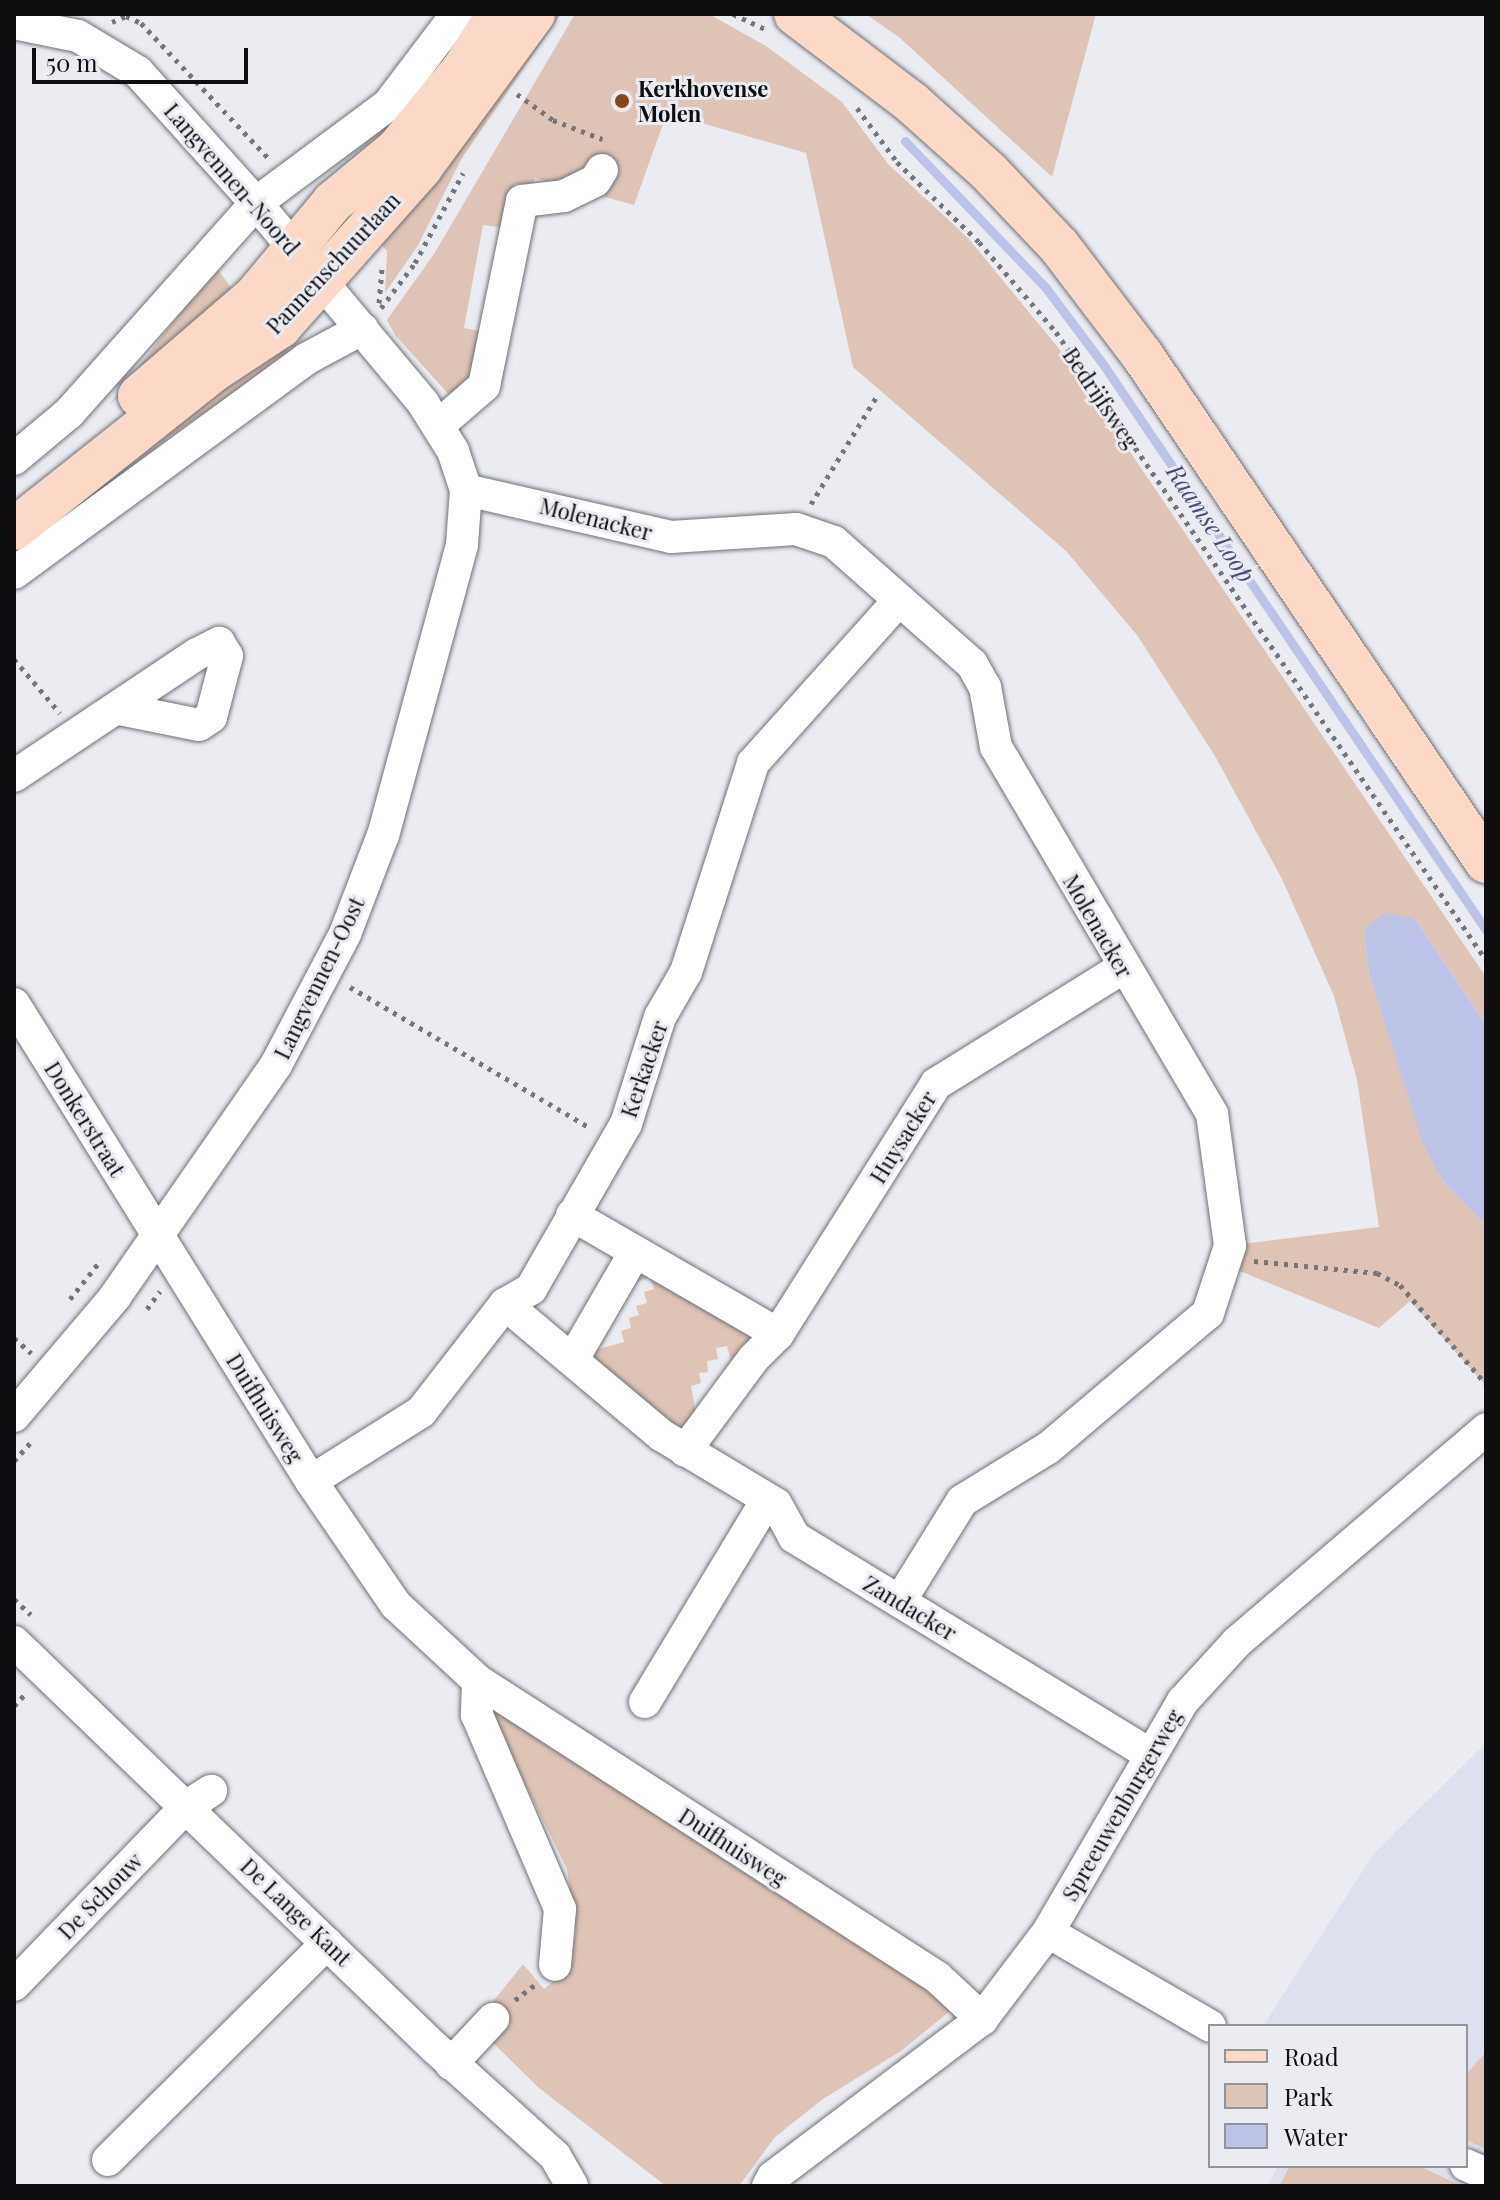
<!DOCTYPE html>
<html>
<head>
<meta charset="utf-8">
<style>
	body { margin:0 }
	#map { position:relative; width:1500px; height:2200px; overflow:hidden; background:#eaecf2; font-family:"Playfair Display",serif }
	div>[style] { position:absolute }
	.built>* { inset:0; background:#dee0ee }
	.green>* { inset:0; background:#dec4b6 }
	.water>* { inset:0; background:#bcc3e7 }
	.stream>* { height:9px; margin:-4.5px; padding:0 4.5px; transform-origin:4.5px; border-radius:4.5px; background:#bcc3e7 }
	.path>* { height:5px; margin-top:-2.5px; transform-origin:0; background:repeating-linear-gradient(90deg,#757679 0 4px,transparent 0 10px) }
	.roads { filter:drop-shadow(0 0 2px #6f7076) drop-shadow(0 0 2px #6f7076) }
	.minor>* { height:32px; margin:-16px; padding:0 16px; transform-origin:16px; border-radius:16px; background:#fff }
	.major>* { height:42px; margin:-21px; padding:0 21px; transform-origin:21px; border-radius:21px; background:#fbd9c6 }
	.dots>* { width:22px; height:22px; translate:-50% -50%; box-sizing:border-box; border:4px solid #eaecf2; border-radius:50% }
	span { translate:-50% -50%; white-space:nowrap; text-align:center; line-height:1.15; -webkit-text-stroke:6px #eaecf2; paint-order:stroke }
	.poi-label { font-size:22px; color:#0f0f11; font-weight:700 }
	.left { translate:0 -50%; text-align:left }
	.street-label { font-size:22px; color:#0f0f11 }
	.water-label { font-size:24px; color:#454b7c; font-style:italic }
	.frame { position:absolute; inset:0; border:16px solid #0f0f11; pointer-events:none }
	.legend { position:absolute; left:1208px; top:2024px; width:260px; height:144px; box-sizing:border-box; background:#eaecf2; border:2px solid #929498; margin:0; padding:10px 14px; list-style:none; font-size:24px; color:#0f0f11 }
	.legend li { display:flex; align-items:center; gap:16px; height:40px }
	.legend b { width:40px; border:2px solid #929498 }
	.scale { position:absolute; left:32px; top:48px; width:216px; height:36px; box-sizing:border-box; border:4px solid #0f0f11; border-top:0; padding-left:10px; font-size:24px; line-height:28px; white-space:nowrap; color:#0f0f11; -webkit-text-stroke:6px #eaecf2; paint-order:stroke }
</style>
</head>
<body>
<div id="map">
	<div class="built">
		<div style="clip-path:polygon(1486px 1743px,1486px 2186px,1267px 2186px,1278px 2166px,1466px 2166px,1466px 2026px,1263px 2026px,1374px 1853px)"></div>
	</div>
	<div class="green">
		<div style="clip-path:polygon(543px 14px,561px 14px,462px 158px,417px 247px,385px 293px,387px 251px,372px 234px)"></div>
		<div style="clip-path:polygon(575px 14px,709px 14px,766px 46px,842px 102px,888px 164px,968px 238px,1065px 356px,1486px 977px,1486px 1024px,1414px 918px,1364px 929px,1369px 974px,1424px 1144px,1443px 1181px,1486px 1225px,1486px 1386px,1410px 1301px,1379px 1328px,1230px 1267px,1234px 1245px,1379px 1227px,1357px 1080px,1334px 996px,1282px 879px,1215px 756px,1137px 635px,1066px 551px,853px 367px,806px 153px,667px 113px,634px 205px,535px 178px,532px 188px,514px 184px,506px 228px,483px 225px,464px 328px,486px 332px,480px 370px,452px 398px,395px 335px,387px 320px,434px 254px)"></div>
		<div style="clip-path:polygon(866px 14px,1096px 14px,1052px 177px,900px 38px)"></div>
		<div style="clip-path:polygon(213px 263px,237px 296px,109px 405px,188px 303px)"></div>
		<div style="clip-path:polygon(281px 338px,292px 357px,95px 484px)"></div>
		<div style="clip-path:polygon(641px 1270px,749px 1335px,748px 1347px,732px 1366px,727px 1346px,716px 1348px,718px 1359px,707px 1361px,708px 1372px,699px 1373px,701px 1383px,691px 1386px,696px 1415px,680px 1427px,671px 1427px,591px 1357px,595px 1350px,624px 1342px,621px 1331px,631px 1328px,629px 1318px,639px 1315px,636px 1306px,647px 1303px,644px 1292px,654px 1289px,650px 1278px,632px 1283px)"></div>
		<div style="clip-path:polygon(495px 1711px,517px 1718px,960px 2003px,901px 2051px,823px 2099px,775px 2137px,739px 2186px,666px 2186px,539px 2088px,492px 2042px,511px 2024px,491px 2004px,523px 1964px,544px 1989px,566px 1970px,576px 1932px,567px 1869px,497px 1727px)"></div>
		<div style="clip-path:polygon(1486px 2052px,1486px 2149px,1466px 2140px,1466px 2074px)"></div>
		<div style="clip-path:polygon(1290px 2166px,1419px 2166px,1462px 2186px,1279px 2186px)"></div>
	</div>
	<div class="water">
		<div style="clip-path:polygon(1384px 913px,1414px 918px,1486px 1024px,1486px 1225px,1443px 1181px,1423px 1144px,1369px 974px,1364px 929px)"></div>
	</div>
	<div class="stream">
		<div style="left:905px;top:141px;width:204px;rotate:46.2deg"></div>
		<div style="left:1046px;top:288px;width:99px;rotate:53.2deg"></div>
		<div style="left:1105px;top:367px;width:680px;rotate:55.91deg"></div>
	</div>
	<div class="path">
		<div style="left:733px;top:14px;width:35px;rotate:25deg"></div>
		<div style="left:112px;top:22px;width:15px;rotate:-23deg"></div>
		<div style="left:126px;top:16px;width:17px;rotate:25deg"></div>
		<div style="left:141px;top:23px;width:187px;rotate:46.7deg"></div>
		<div style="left:517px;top:94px;width:44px;rotate:35.8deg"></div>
		<div style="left:553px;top:120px;width:53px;rotate:21.2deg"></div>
		<div style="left:857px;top:108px;width:67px;rotate:53.5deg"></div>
		<div style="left:897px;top:162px;width:115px;rotate:44.3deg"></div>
		<div style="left:979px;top:242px;width:118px;rotate:49.5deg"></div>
		<div style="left:1056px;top:332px;width:761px;rotate:55.6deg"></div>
		<div style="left:379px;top:303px;width:38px;rotate:-85deg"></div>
		<div style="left:381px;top:308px;width:56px;rotate:-52.9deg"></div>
		<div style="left:415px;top:263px;width:102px;rotate:-61.9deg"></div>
		<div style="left:811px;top:504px;width:127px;rotate:-58.6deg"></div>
		<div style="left:14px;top:659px;width:71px;rotate:49.6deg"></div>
		<div style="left:350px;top:987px;width:278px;rotate:30.4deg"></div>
		<div style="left:1254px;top:1261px;width:124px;rotate:5.6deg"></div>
		<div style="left:1377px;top:1273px;width:26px;rotate:28deg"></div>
		<div style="left:1400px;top:1285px;width:131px;rotate:49deg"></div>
		<div style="left:70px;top:1299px;width:50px;rotate:-51.5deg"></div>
		<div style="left:147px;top:1309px;width:22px;rotate:-54deg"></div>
		<div style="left:14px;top:1338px;width:23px;rotate:41deg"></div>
		<div style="left:14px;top:1461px;width:24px;rotate:-48deg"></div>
		<div style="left:14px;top:1599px;width:23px;rotate:43deg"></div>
		<div style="left:14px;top:1706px;width:18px;rotate:-47deg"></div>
		<div style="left:515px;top:2000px;width:26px;rotate:-37deg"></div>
	</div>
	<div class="roads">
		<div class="minor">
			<div style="left:14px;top:23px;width:65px;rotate:11.5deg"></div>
			<div style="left:78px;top:36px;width:70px;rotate:31deg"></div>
			<div style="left:138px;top:72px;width:176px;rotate:48deg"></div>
			<div style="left:256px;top:203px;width:261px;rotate:50.1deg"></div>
			<div style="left:423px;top:403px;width:57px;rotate:58deg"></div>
			<div style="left:453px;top:451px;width:41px;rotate:71.6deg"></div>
			<div style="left:466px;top:490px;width:55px;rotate:94.2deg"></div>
			<div style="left:462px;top:545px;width:301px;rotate:105.2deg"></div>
			<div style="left:383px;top:835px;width:106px;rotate:111deg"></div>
			<div style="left:345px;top:934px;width:148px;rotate:117.8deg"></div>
			<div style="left:276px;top:1065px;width:282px;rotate:124.8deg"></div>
			<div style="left:115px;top:1297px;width:156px;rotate:130.3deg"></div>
			<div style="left:439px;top:425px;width:60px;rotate:-40.9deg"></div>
			<div style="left:484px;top:386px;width:189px;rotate:-78.4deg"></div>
			<div style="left:522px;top:201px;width:42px;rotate:-6.8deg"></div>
			<div style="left:564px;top:196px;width:34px;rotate:-26deg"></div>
			<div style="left:595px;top:181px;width:13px;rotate:-58deg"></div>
			<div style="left:14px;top:459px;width:72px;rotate:-39.9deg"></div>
			<div style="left:69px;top:413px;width:281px;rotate:-48.3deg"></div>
			<div style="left:256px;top:203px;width:164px;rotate:-36.6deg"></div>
			<div style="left:388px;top:105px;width:114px;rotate:-52.8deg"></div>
			<div style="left:466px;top:490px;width:210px;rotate:12.9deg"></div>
			<div style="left:671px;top:537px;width:125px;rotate:-3.7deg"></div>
			<div style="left:796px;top:529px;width:40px;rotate:18.9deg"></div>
			<div style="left:834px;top:542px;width:184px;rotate:41.5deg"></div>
			<div style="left:972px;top:664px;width:26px;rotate:61deg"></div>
			<div style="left:985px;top:687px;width:61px;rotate:79.6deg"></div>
			<div style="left:996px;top:747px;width:426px;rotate:59.5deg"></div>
			<div style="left:1212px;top:1114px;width:133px;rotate:82.2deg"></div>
			<div style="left:1230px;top:1246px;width:71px;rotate:108.2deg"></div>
			<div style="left:1208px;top:1313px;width:209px;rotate:139.8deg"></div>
			<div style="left:1048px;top:1448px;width:101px;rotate:148.4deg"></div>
			<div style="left:962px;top:1501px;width:118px;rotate:121.8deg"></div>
			<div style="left:14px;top:573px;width:362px;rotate:-36.2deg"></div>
			<div style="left:306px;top:359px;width:64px;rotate:-28.2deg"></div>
			<div style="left:14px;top:776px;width:220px;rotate:-33.7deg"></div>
			<div style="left:197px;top:654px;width:25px;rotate:-27deg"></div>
			<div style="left:219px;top:643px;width:15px;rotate:58deg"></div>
			<div style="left:227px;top:656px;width:63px;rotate:104.7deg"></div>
			<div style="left:211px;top:717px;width:14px;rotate:146deg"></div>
			<div style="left:199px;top:725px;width:81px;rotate:-168.6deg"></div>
			<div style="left:14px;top:1004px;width:562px;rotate:58.09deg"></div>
			<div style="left:311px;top:1481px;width:150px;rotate:55.6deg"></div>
			<div style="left:396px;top:1605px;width:112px;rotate:42.8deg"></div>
			<div style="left:478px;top:1681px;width:546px;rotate:32.82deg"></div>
			<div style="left:937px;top:1977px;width:62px;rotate:43deg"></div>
			<div style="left:572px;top:1215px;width:238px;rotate:30deg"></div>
			<div style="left:505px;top:1304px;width:204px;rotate:40deg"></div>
			<div style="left:661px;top:1435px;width:134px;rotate:31deg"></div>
			<div style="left:776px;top:1504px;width:38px;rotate:61deg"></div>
			<div style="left:794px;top:1537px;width:415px;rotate:31.4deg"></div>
			<div style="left:573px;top:1359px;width:124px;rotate:-59.9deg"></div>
			<div style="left:685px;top:1451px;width:114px;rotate:-53.5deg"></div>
			<div style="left:753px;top:1359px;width:35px;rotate:-45deg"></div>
			<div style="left:778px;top:1334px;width:296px;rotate:-57.7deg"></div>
			<div style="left:936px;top:1084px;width:219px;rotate:-31.9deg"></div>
			<div style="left:311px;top:1481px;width:130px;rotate:-32.1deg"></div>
			<div style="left:421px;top:1412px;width:137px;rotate:-52.1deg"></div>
			<div style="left:505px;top:1304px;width:30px;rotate:-30deg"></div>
			<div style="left:531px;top:1289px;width:190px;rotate:-60.1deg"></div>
			<div style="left:626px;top:1124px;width:112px;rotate:-72.4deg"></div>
			<div style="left:660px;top:1017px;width:52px;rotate:-60deg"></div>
			<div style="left:686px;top:972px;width:219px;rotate:-72.2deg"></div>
			<div style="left:753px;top:763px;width:219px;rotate:-48.1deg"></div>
			<div style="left:14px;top:1642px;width:583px;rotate:43.96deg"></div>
			<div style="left:434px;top:2047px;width:163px;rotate:42deg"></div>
			<div style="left:555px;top:2156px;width:34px;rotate:60deg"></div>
			<div style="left:478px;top:1681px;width:34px;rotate:92deg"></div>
			<div style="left:477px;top:1715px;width:211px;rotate:66.8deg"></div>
			<div style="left:560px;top:1909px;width:56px;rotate:95.1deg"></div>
			<div style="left:645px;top:1702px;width:236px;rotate:-58.9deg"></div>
			<div style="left:1048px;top:1932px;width:187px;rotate:30.1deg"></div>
			<div style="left:14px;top:1985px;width:248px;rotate:-46deg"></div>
			<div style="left:186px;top:1807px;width:30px;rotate:-33deg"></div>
			<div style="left:451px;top:2064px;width:62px;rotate:-47deg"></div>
			<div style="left:108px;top:2160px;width:308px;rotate:-44.7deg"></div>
			<div style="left:1466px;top:2165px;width:22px;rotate:24deg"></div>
			<div style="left:768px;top:2186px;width:10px;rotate:-61deg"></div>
			<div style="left:773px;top:2177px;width:262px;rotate:-37.1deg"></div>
			<div style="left:982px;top:2019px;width:109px;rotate:-52.8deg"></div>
			<div style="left:1048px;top:1932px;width:268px;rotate:-59.7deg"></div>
			<div style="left:1183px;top:1701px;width:80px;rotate:-47.5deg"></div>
			<div style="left:1237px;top:1642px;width:328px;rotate:-40.5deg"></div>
		</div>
		<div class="major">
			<div style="left:795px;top:14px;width:146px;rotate:37.2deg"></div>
			<div style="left:911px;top:102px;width:105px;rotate:41.9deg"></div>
			<div style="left:989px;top:172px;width:102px;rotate:46.6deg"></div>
			<div style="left:1059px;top:246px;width:137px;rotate:52.7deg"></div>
			<div style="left:1142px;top:355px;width:613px;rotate:55.84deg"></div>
			<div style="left:139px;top:396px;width:153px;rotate:-40.8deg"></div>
			<div style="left:255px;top:296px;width:122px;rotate:-50.3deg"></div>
			<div style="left:333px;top:202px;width:83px;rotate:-39.6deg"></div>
			<div style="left:397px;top:149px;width:104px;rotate:-50.5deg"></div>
			<div style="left:463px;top:69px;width:65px;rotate:-57.5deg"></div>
			<div style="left:14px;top:529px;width:253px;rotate:-38.4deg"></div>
			<div style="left:212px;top:372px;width:82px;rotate:-33.5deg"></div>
			<div style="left:280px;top:327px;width:213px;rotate:-48.4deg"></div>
			<div style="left:421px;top:168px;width:191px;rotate:-53.7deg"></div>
		</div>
	</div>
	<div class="dots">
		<div style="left:622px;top:101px;background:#894717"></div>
	</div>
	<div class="poi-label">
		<span class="left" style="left:638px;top:101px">Kerkhovense<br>Molen</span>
	</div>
	<div class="street-label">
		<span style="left:232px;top:179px;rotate:49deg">Langvennen-Noord</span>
		<span style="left:333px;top:263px;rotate:-47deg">Pannenschuurlaan</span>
		<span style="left:1101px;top:398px;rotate:56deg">Bedrijfsweg</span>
		<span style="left:596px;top:519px;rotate:14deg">Molenacker</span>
		<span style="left:1098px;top:926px;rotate:60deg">Molenacker</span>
		<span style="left:319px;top:978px;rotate:-64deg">Langvennen-Oost</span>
		<span style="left:644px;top:1069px;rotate:-71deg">Kerkacker</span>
		<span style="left:85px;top:1119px;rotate:58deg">Donkerstraat</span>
		<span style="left:903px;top:1137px;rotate:-58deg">Huysacker</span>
		<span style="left:265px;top:1408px;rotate:58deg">Duifhuisweg</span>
		<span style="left:910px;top:1608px;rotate:31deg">Zandacker</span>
		<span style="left:1122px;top:1805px;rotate:-60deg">Spreeuwenburgerweg</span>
		<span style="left:733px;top:1847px;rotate:33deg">Duifhuisweg</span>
		<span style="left:100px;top:1896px;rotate:-46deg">De Schouw</span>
		<span style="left:296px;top:1912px;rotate:44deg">De Lange Kant</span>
	</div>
	<div class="water-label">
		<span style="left:1211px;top:523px;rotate:56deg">Raamse Loop</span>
	</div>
	<div class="frame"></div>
	<ul class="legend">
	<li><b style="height:10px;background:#fbd9c6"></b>Road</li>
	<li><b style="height:22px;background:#dec4b6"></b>Park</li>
	<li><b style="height:22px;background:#bcc3e7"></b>Water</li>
	</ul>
	<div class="scale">50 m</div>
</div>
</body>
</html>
